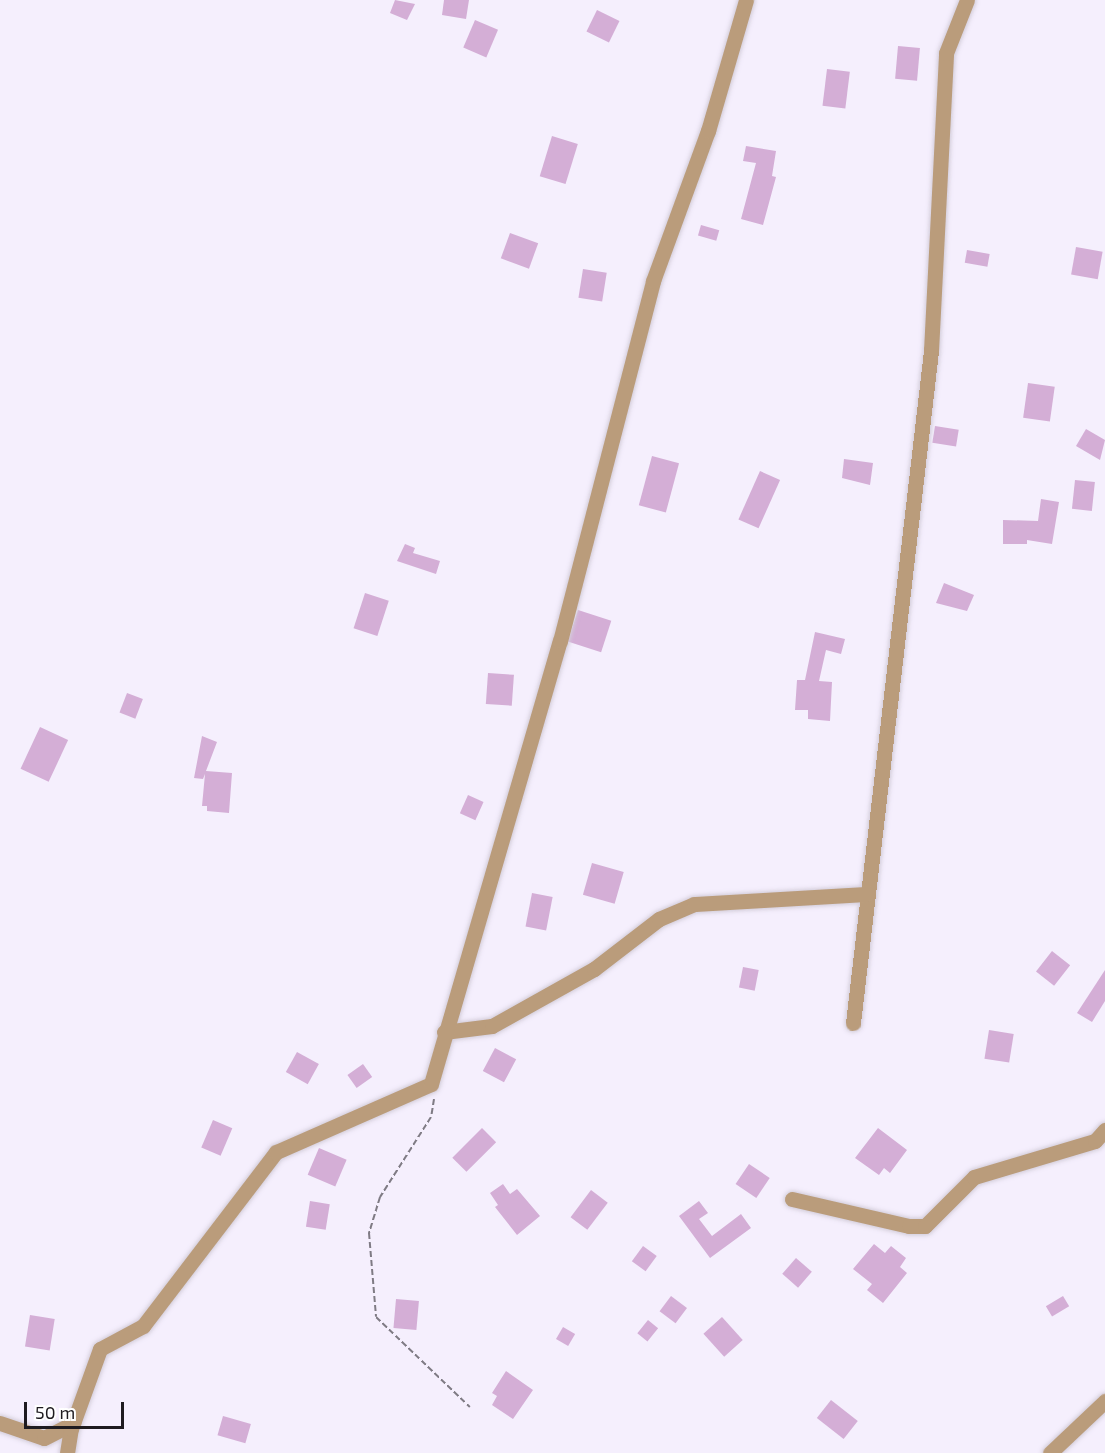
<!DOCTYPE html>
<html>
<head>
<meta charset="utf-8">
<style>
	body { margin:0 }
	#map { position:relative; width:1105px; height:1453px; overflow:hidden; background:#f5effd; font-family:"Exo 2",sans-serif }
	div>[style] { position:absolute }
	.building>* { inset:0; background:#d4aed6; transform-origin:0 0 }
	.path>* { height:2px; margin-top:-1px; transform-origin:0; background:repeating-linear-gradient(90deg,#7f7b84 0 6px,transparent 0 9px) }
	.roads { filter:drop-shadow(0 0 2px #d3cdda) drop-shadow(0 0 2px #d3cdda) }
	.minor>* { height:15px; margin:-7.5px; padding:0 7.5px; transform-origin:7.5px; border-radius:7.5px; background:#ba9c7b }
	span { translate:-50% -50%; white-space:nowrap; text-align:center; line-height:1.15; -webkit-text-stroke:4.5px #fff; paint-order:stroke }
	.scale { position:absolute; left:24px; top:1402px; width:100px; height:27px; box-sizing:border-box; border:3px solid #1e1b20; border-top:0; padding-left:8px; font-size:18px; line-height:21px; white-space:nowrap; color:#1e1b20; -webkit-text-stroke:4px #fff; paint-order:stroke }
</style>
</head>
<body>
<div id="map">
	<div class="building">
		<div style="clip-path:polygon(395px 0,415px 4px,407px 20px,390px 13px)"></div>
		<div style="clip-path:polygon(444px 0,469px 0,466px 19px,442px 15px)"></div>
		<div style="left:597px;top:10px;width:25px;height:24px;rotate:26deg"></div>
		<div style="left:475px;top:20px;width:25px;height:30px;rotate:23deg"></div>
		<div style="left:898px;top:46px;width:22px;height:33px;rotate:5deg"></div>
		<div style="left:827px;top:69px;width:23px;height:37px;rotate:7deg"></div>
		<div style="left:552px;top:136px;width:27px;height:42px;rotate:17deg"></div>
		<div style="clip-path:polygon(746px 146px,776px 151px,772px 176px,776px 177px,763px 225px,741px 219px,756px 163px,743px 161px)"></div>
		<div style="left:701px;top:225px;width:19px;height:11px;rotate:16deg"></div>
		<div style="left:510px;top:233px;width:30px;height:27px;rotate:20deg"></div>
		<div style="left:1076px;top:247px;width:27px;height:28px;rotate:10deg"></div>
		<div style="left:967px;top:250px;width:23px;height:13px;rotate:10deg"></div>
		<div style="left:583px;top:269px;width:24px;height:29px;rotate:9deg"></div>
		<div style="left:1028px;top:383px;width:27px;height:35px;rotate:8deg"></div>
		<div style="left:935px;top:426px;width:24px;height:17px;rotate:9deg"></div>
		<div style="clip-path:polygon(1086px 429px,1105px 440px,1100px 460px,1076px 446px)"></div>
		<div style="left:652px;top:456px;width:28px;height:51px;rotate:15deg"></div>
		<div style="clip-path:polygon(844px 459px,873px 463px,870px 485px,842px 478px)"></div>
		<div style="left:760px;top:471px;width:22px;height:53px;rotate:24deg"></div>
		<div style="left:1075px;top:480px;width:20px;height:29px;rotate:6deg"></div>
		<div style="clip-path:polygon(1041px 499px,1059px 502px,1052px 544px,1027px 540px,1027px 544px,1003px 544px,1003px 520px,1038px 521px)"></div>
		<div style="clip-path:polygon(405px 544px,415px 548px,413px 553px,440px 561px,436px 574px,397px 561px)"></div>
		<div style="clip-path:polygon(944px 583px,974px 595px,967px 611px,936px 603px)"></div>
		<div style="left:365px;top:593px;width:25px;height:37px;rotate:18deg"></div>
		<div style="left:578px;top:610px;width:35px;height:33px;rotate:18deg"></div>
		<div style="clip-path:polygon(815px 632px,845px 639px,841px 654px,826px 650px,819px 681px,832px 682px,830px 721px,808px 719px,808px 710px,795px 710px,797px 680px,805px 680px)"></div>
		<div style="left:488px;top:673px;width:26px;height:31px;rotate:4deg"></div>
		<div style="left:127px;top:693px;width:17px;height:21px;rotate:21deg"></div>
		<div style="left:40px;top:727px;width:31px;height:46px;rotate:25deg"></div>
		<div style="clip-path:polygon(202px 736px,217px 742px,206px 771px,232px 773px,229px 813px,207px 811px,207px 806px,202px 806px,205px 774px,203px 779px,194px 778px)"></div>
		<div style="left:468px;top:795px;width:17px;height:20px;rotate:24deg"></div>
		<div style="left:592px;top:863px;width:33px;height:33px;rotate:16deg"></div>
		<div style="left:532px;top:893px;width:21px;height:34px;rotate:11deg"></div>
		<div style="left:1052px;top:951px;width:23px;height:26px;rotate:38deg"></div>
		<div style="left:743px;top:967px;width:16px;height:21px;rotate:11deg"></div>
		<div style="clip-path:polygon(1105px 970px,1105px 1001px,1092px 1022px,1077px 1013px)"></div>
		<div style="left:989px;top:1030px;width:25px;height:29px;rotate:9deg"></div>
		<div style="left:495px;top:1048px;width:24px;height:26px;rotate:28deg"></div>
		<div style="left:297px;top:1052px;width:25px;height:23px;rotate:29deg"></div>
		<div style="left:363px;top:1064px;width:16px;height:19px;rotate:55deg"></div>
		<div style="left:213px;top:1120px;width:21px;height:30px;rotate:23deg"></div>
		<div style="left:482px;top:1128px;width:20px;height:42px;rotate:45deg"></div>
		<div style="clip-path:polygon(878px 1128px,907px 1150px,890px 1173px,884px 1168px,879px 1175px,855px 1158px)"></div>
		<div style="left:319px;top:1148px;width:30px;height:29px;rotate:23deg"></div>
		<div style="left:749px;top:1164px;width:25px;height:24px;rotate:34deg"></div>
		<div style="clip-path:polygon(503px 1184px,510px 1194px,517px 1189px,540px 1216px,517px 1235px,495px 1207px,498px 1205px,490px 1193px)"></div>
		<div style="left:591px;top:1190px;width:21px;height:34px;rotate:37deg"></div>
		<div style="left:310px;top:1201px;width:20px;height:26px;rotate:9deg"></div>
		<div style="clip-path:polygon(699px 1201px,708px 1213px,699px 1219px,712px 1236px,741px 1214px,751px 1228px,710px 1258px,679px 1216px)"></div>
		<div style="clip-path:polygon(874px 1244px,885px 1253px,891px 1246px,906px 1258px,900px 1267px,907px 1273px,883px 1303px,867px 1290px,872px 1284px,853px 1269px)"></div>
		<div style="left:643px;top:1246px;width:17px;height:19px;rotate:36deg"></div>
		<div style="left:796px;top:1258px;width:21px;height:21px;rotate:41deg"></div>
		<div style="left:671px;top:1296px;width:20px;height:19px;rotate:37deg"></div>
		<div style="left:1063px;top:1296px;width:12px;height:20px;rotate:59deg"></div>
		<div style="left:396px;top:1299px;width:23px;height:29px;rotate:5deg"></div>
		<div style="left:30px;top:1315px;width:25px;height:32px;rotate:9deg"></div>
		<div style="left:722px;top:1317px;width:31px;height:25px;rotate:48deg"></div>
		<div style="left:648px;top:1320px;width:13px;height:17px;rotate:39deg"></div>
		<div style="left:563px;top:1327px;width:14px;height:14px;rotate:30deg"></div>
		<div style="clip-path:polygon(506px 1371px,533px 1390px,513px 1419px,492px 1405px,497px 1396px,492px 1393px)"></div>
		<div style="left:831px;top:1400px;width:34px;height:23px;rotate:38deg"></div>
		<div style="left:223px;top:1416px;width:29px;height:20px;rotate:16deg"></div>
	</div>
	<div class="path">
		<div style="left:434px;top:1099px;width:18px;rotate:99deg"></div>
		<div style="left:431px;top:1117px;width:95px;rotate:122.5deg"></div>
		<div style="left:380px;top:1197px;width:38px;rotate:107deg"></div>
		<div style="left:369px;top:1233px;width:84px;rotate:85.2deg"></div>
		<div style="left:376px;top:1317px;width:130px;rotate:43.8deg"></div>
	</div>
	<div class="roads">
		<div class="minor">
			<div style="left:853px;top:1023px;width:677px;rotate:-83.38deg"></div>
			<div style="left:931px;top:351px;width:298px;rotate:-87.1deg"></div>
			<div style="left:946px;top:53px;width:57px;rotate:-68.4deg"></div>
			<div style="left:444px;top:1032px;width:48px;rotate:-7.1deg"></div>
			<div style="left:492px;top:1026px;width:117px;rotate:-29.2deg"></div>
			<div style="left:594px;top:969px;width:82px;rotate:-37.6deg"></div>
			<div style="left:659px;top:919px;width:38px;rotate:-23deg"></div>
			<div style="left:694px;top:904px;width:173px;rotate:-3.3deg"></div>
			<div style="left:792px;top:1199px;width:120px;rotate:13deg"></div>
			<div style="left:909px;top:1226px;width:16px"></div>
			<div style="left:925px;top:1226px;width:69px;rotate:-45deg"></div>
			<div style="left:974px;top:1177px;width:126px;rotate:-16.6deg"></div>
			<div style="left:1095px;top:1141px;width:15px;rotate:-48deg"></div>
			<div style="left:0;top:1423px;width:46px;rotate:18.8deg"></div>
			<div style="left:44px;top:1438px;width:33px;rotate:-27deg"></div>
			<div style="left:67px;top:1453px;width:24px;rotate:-81deg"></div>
			<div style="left:71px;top:1429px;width:85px;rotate:-70.1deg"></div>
			<div style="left:100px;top:1349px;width:49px;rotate:-28.1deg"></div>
			<div style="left:143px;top:1326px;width:219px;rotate:-52.6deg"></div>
			<div style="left:276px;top:1152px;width:169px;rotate:-23.7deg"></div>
			<div style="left:431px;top:1084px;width:461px;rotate:-73.8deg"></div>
			<div style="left:560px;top:641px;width:372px;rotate:-75.5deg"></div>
			<div style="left:653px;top:281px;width:160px;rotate:-69.9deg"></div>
			<div style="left:708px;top:131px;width:136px;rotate:-73.8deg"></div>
			<div style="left:1050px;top:1453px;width:76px;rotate:-43.4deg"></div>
		</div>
	</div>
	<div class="scale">50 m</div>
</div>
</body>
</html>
